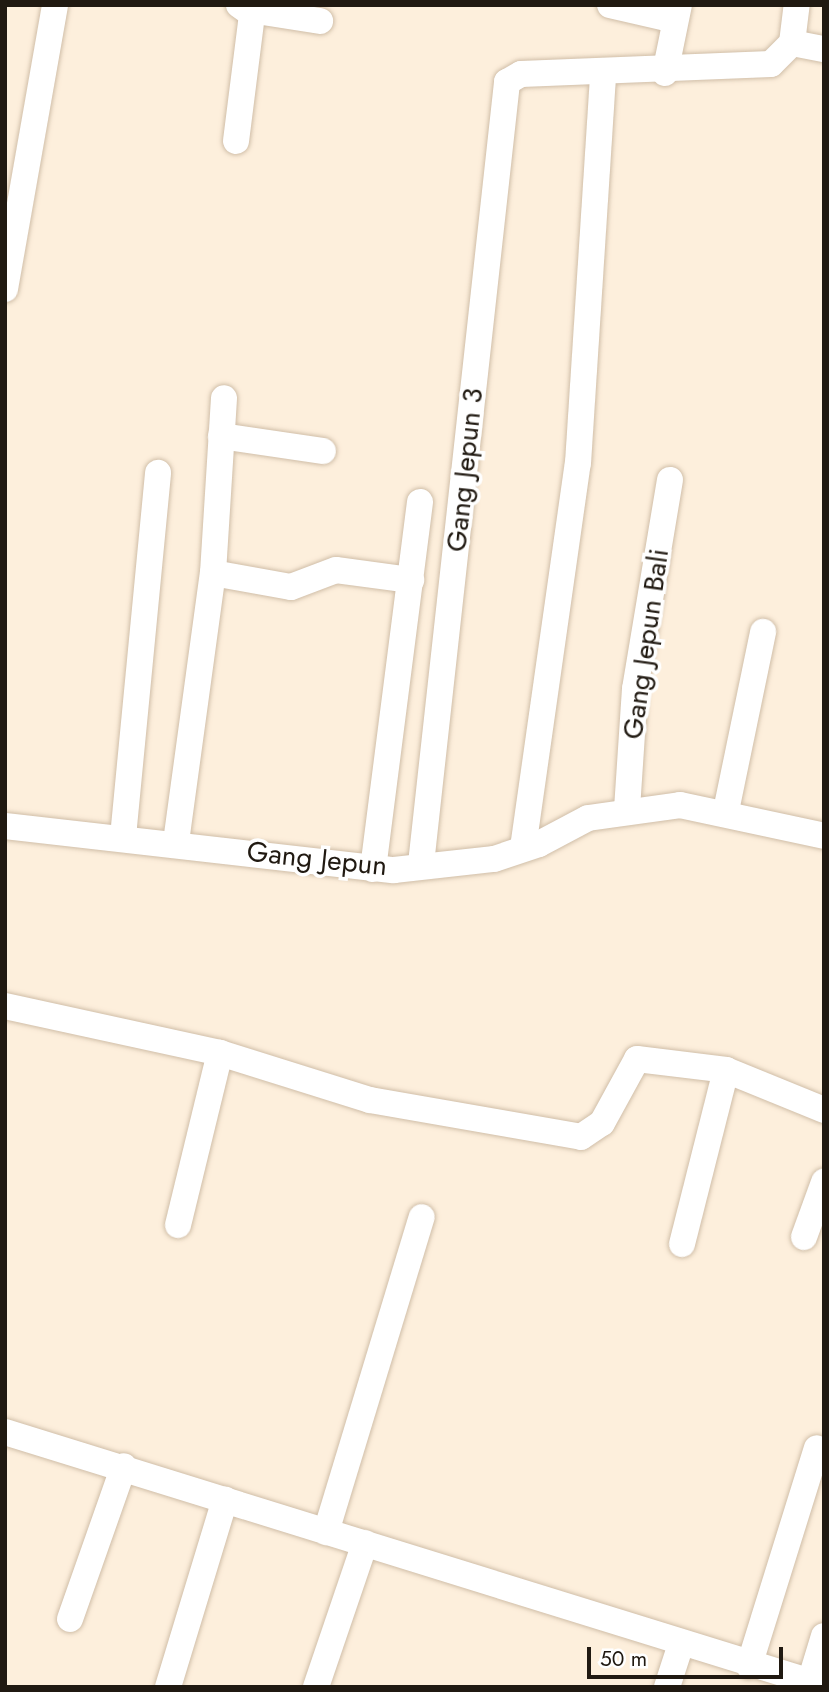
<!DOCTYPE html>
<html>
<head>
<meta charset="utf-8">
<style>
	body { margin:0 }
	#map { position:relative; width:829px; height:1692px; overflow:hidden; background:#fdefdc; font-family:Jost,sans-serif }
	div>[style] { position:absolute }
	.roads { filter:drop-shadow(0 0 2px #d0bea8) drop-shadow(0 0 2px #d0bea8) }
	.minor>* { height:26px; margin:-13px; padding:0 13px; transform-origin:13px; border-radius:13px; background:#fff }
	span { translate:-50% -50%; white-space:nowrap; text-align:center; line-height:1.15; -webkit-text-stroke:7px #fff; paint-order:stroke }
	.street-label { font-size:28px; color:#201911 }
	.frame { position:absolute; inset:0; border:7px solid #201911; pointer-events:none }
	.scale { position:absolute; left:587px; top:1647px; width:196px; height:32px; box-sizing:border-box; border:4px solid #201911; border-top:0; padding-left:9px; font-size:21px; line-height:24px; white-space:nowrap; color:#201911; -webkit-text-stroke:5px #fff; paint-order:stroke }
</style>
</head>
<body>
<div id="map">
	<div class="roads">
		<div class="minor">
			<div style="left:610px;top:5px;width:67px;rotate:13deg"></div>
			<div style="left:250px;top:10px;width:71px;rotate:8.9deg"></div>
			<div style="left:792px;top:43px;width:33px;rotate:11deg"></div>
			<div style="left:665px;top:73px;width:69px;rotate:-78.4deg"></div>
			<div style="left:236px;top:141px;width:128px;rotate:-82.8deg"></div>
			<div style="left:252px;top:14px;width:16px;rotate:-145deg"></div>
			<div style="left:5px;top:289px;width:288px;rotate:-80deg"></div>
			<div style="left:221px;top:436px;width:103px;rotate:8.4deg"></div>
			<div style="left:213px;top:573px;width:79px;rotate:10.2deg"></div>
			<div style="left:291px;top:587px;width:48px;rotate:-20.7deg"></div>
			<div style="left:336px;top:570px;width:76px;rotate:7.6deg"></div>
			<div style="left:627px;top:809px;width:120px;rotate:-86.2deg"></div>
			<div style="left:635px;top:689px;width:212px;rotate:-80.5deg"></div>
			<div style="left:726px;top:811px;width:183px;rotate:-78.3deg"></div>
			<div style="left:5px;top:826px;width:391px;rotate:6.5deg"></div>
			<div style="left:394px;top:870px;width:101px;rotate:-6.3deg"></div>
			<div style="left:494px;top:859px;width:47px;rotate:-18.4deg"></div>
			<div style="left:539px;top:844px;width:55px;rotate:-28deg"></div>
			<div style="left:588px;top:818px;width:93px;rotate:-8deg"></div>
			<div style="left:680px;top:805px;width:147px;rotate:12.1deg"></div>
			<div style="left:123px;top:837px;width:366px;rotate:-84.5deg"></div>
			<div style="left:176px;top:842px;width:272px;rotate:-82.2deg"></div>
			<div style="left:213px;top:573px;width:175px;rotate:-86.4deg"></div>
			<div style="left:523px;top:848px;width:389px;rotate:-81.9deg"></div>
			<div style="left:578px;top:463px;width:389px;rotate:-86.3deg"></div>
			<div style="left:421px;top:864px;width:787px;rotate:-83.72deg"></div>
			<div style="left:507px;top:82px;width:16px;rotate:-30deg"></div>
			<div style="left:521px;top:74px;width:250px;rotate:-2.3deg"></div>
			<div style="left:771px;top:64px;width:30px;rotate:-45deg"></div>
			<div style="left:792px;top:43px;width:38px;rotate:-83deg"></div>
			<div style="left:373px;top:869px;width:370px;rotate:-82.7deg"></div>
			<div style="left:5px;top:1006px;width:220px;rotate:12.3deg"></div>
			<div style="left:220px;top:1053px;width:157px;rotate:17.4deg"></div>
			<div style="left:370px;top:1100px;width:214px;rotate:9.9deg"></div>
			<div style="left:581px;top:1137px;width:25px;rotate:-34deg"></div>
			<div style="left:602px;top:1123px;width:73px;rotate:-61.3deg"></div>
			<div style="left:637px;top:1059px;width:90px;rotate:7deg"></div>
			<div style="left:726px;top:1070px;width:106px;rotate:22.2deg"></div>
			<div style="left:178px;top:1225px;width:177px;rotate:-76.3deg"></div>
			<div style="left:804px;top:1237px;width:59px;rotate:-70deg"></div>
			<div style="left:682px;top:1244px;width:179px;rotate:-75.8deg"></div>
			<div style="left:5px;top:1432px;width:857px;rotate:17.23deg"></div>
			<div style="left:326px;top:1532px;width:329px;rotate:-73.1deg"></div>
			<div style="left:70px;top:1619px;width:162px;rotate:-70.6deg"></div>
			<div style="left:749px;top:1666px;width:228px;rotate:-72.7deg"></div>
			<div style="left:810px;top:1682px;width:48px;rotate:-73.1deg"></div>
			<div style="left:168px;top:1687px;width:196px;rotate:-73.1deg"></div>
			<div style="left:316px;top:1687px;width:152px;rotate:-71.2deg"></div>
			<div style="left:667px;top:1687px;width:45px;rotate:-72deg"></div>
		</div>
	</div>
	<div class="street-label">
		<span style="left:465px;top:470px;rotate:-84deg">Gang Jepun 3</span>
		<span style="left:646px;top:644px;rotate:-82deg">Gang Jepun Bali</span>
		<span style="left:317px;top:859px;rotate:6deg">Gang Jepun</span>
	</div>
	<div class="frame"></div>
	<div class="scale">50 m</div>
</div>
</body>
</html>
